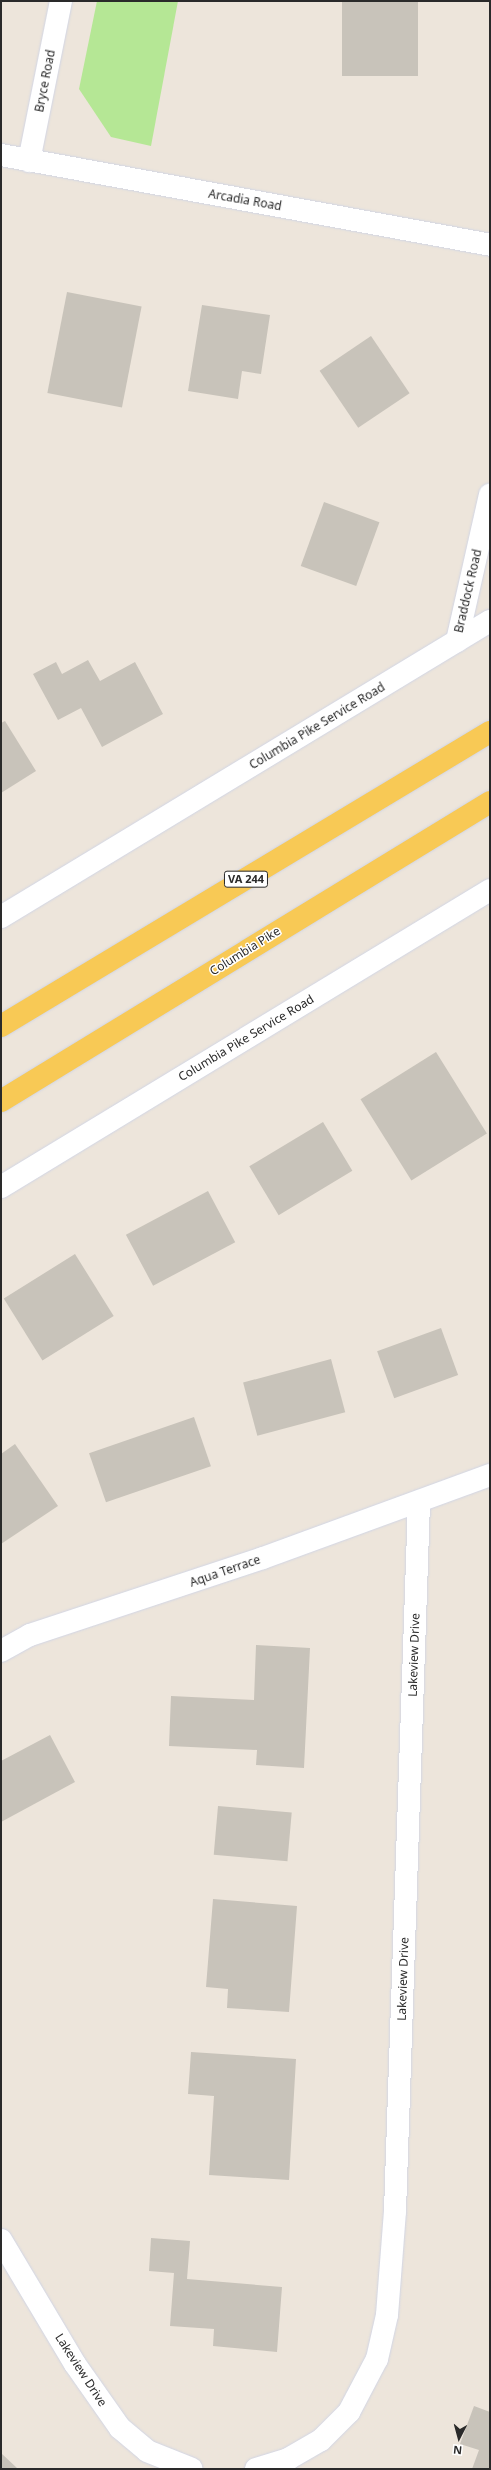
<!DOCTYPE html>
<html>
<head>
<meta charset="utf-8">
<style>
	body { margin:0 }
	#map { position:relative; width:491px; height:2470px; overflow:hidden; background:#ede5db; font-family:"Noto Sans",sans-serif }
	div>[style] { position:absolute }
	.green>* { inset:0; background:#b5e795 }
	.building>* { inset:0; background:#c8c3ba; transform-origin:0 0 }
	.roads { filter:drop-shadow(0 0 1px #d1d5e4) drop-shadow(0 0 1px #d1d5e4) }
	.minor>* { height:22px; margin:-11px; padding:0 11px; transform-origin:11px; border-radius:11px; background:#fff }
	.major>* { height:22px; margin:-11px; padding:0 11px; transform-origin:11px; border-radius:11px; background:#f8c955 }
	span { translate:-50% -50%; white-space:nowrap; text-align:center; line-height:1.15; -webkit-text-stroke:3px #fff; paint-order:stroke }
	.shield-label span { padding:1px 3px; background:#fff; border:1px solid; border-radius:3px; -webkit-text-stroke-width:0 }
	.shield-label { font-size:11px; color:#2a2a2a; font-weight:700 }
	.street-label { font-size:12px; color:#2a2a2a }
	.frame { position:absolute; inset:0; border:2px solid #2a2a2a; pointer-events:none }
	.north { position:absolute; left:439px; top:2418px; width:40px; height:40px; -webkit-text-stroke:3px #fff; paint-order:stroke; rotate:186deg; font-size:11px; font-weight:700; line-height:16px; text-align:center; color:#2a2a2a }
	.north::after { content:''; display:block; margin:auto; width:14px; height:18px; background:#2a2a2a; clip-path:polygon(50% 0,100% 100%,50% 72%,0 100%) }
</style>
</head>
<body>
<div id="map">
	<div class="green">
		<div style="clip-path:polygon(97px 1px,178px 1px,151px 146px,111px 137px,79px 89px)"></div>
	</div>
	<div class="building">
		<div style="left:342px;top:1px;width:76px;height:75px"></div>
		<div style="left:67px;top:292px;width:76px;height:103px;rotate:11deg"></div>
		<div style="clip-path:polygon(202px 305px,270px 315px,261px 374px,242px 371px,238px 399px,188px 391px)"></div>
		<div style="left:371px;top:336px;width:69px;height:62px;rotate:56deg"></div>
		<div style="left:324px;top:502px;width:59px;height:68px;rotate:20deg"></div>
		<div style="clip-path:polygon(88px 660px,100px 681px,135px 662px,163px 714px,102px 747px,81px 708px,58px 720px,33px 674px,56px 662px,62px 674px)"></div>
		<div style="clip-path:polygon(5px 721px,36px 771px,1px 793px,1px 723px)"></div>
		<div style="left:436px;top:1052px;width:96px;height:89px;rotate:58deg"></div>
		<div style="left:323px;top:1122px;width:57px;height:86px;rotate:59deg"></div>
		<div style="left:208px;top:1191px;width:58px;height:93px;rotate:62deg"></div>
		<div style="left:75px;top:1254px;width:73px;height:84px;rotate:58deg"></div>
		<div style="left:441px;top:1328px;width:50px;height:68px;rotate:70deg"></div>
		<div style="left:331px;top:1359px;width:55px;height:91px;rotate:75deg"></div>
		<div style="left:194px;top:1417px;width:52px;height:111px;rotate:71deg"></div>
		<div style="clip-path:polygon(15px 1444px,58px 1506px,1px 1544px,1px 1454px)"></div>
		<div style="clip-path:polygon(256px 1645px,310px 1648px,304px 1768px,256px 1765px,257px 1750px,169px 1746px,171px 1696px,254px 1700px)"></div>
		<div style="clip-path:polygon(50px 1735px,75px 1782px,1px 1822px,1px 1761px)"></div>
		<div style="left:218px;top:1806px;width:74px;height:49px;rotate:5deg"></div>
		<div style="clip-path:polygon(213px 1899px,297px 1906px,289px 2012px,227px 2008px,228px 1989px,206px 1987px)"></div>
		<div style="clip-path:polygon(191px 2052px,296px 2059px,289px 2180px,209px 2175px,214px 2096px,188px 2094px)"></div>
		<div style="clip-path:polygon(151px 2238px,190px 2241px,187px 2279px,282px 2287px,277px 2352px,213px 2346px,214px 2329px,170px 2326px,174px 2273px,149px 2271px)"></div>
		<div style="clip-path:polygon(474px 2406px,490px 2412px,490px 2469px,472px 2469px,479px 2450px,460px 2444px)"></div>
		<div style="clip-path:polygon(1px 2453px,18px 2469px,1px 2469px)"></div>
	</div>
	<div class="roads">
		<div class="minor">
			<div style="left:1px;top:155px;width:497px;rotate:10.4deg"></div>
			<div style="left:29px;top:161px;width:163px;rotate:-78.7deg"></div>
			<div style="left:457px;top:641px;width:150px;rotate:-77.3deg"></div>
			<div style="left:1px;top:917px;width:572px;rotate:-31.19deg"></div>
			<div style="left:1px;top:1187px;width:572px;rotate:-31.27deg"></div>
			<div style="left:1px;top:1651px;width:33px;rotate:-29deg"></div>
			<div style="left:30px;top:1635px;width:245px;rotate:-18.3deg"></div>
			<div style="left:263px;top:1558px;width:242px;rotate:-20.1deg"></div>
			<div style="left:1px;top:2240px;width:144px;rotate:59.2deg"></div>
			<div style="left:75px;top:2364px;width:78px;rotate:54.9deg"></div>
			<div style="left:120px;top:2428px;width:35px;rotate:40deg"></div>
			<div style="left:147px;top:2451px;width:48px;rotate:21.8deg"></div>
			<div style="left:256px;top:2469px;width:34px;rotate:-17deg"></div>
			<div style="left:288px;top:2459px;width:38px;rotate:-30deg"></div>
			<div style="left:321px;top:2440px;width:40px;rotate:-45deg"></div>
			<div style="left:349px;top:2412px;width:60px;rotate:-62.2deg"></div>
			<div style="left:377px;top:2359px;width:45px;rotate:-77.2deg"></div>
			<div style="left:387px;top:2315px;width:104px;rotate:-85.6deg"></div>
			<div style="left:395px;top:2211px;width:709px;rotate:-88.06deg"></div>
		</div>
		<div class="major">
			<div style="left:1px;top:1026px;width:571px;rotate:-31.02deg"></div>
			<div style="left:1px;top:1101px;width:573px;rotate:-31.44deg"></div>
		</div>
	</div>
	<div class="shield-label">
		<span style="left:246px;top:879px">VA 244</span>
	</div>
	<div class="street-label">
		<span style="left:45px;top:81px;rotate:-79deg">Bryce Road</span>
		<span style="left:245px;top:200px;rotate:10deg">Arcadia Road</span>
		<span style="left:468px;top:591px;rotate:-77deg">Braddock Road</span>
		<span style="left:317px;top:726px;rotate:-31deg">Columbia Pike Service Road</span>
		<span style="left:245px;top:951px;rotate:-32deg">Columbia Pike</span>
		<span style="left:246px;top:1038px;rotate:-31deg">Columbia Pike Service Road</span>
		<span style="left:225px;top:1571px;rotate:-19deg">Aqua Terrace</span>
		<span style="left:414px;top:1655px;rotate:-88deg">Lakeview Drive</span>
		<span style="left:403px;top:1979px;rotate:-88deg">Lakeview Drive</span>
		<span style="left:81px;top:2370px;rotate:57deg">Lakeview Drive</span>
	</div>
	<div class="frame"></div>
	<div class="north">N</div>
</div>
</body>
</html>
